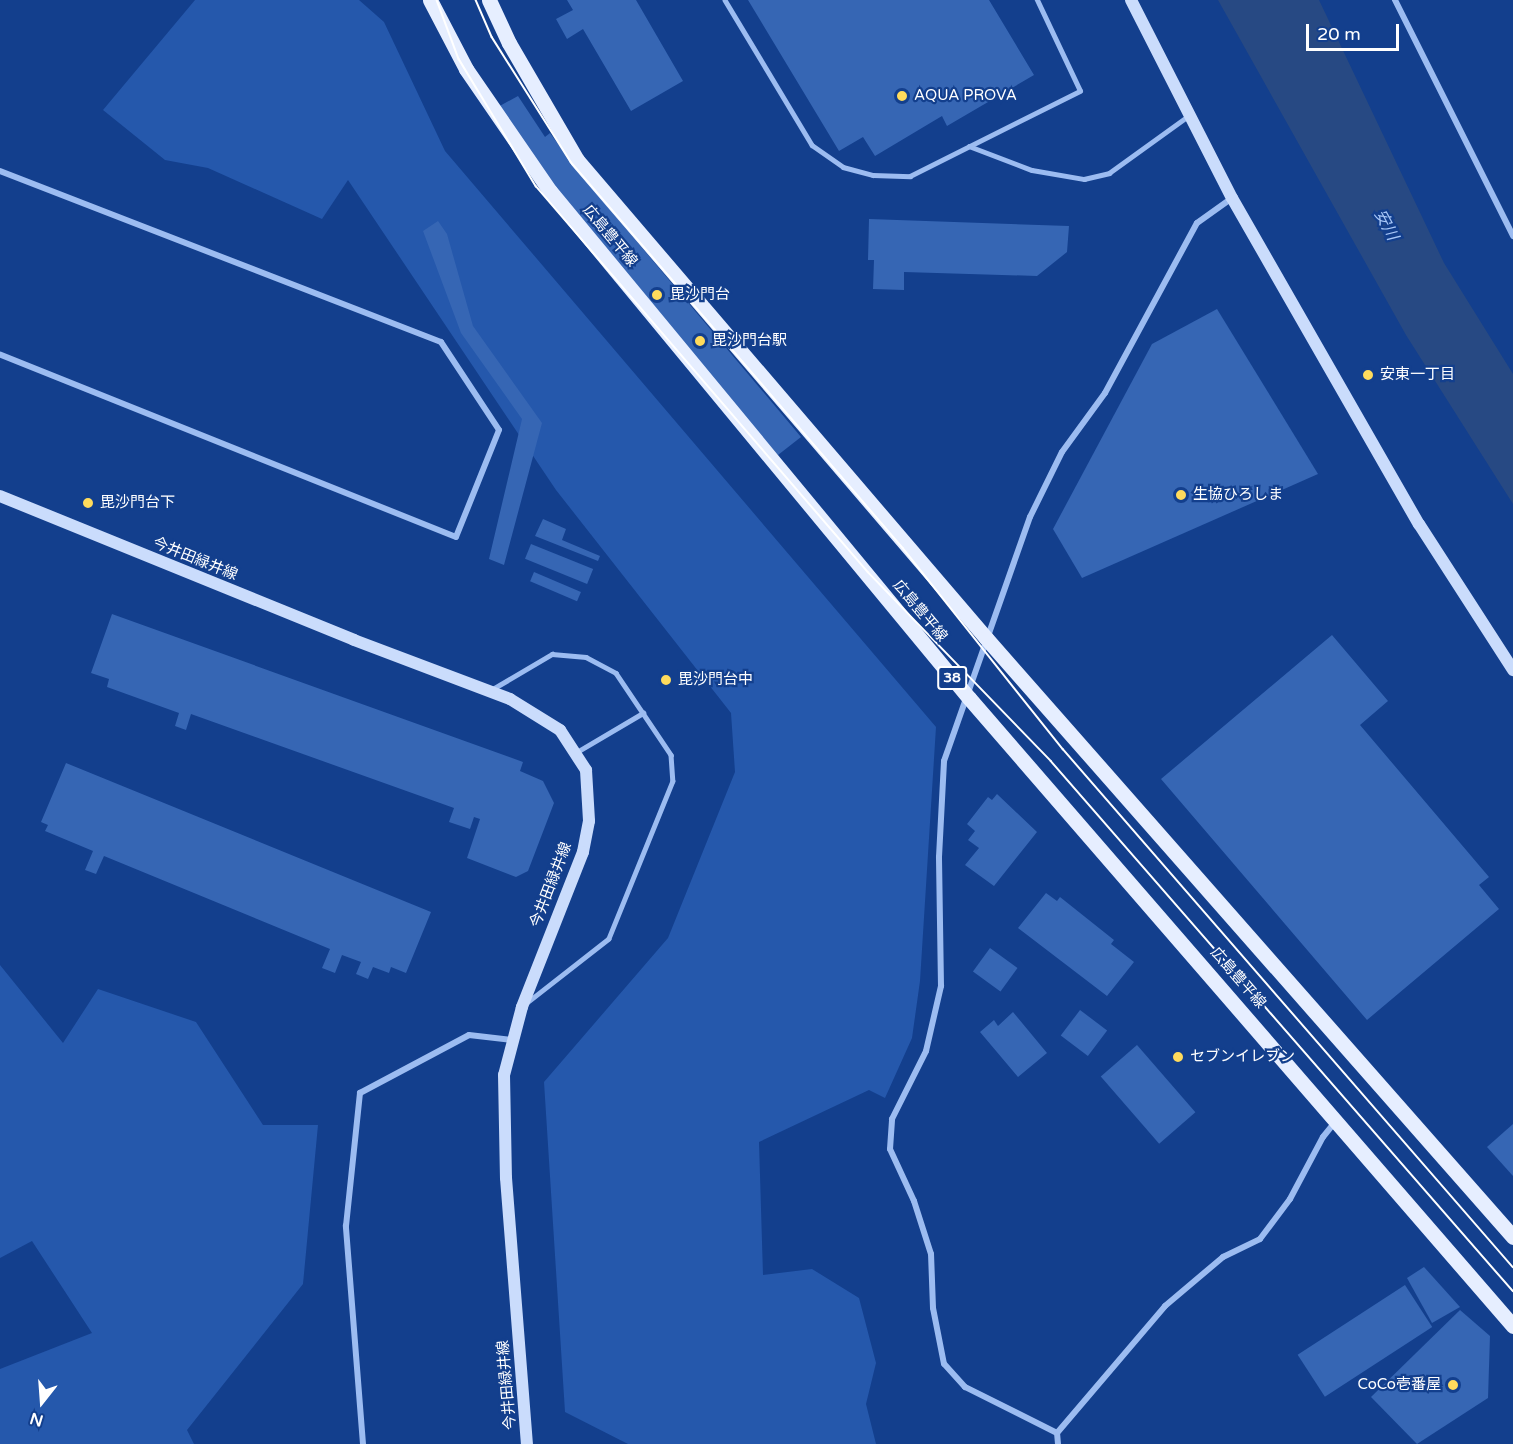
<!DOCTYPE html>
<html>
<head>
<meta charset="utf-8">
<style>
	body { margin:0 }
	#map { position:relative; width:1513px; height:1444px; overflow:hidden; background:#133f8d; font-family:"Varela Round","Noto Sans JP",sans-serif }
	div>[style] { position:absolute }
	.green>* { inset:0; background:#2558ac }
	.water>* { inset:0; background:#274983 }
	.building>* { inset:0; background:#3666b4; transform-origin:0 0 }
	.lane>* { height:4.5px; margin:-2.25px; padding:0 2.25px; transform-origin:2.25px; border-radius:2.25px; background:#9cbcf1 }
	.street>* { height:6px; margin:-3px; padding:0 3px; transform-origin:3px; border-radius:3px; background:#9cbcf1 }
	.secondary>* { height:12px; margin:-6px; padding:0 6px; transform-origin:6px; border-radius:6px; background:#cadcfc }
	.primary>* { height:15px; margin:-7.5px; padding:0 7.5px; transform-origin:7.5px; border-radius:7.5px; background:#e6eeff }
	.tram>* { height:1.5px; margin:-0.75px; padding:0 0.75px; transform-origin:0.75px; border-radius:0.75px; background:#fff }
	.dots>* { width:16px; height:16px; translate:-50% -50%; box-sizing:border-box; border:3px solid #133f8d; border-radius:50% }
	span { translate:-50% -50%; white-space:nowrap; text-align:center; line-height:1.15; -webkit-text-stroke:4.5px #133f8d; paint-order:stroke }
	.shield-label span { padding:2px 4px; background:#133f8d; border:2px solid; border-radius:4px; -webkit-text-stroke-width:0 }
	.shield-label { font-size:14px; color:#fff; font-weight:700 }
	.poi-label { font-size:15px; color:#fff }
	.left { translate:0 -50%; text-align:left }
	.right { translate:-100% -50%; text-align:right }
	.street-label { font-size:15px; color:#fff }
	.water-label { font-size:16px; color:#a8c7f8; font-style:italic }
	.north { position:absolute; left:12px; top:1372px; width:60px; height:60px; -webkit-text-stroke:4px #133f8d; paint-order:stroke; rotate:197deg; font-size:16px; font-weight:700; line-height:24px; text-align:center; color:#fff }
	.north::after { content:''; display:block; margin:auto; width:21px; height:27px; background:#fff; clip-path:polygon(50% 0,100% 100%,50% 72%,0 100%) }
	.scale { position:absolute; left:1306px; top:24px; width:93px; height:27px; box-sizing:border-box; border:3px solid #fff; border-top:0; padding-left:8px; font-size:18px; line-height:21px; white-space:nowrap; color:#fff; -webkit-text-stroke:4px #133f8d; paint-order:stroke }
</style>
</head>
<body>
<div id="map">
	<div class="green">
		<div style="clip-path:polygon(195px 0,359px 0,384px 22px,445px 151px,936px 727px,920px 981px,912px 1038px,885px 1098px,869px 1090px,759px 1142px,763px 1275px,812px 1269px,859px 1298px,876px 1363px,866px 1404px,876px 1444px,628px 1444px,565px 1412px,544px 1082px,668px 938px,735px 772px,731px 713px,556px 490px,348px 180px,322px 219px,208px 168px,165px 160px,103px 110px)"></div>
		<div style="clip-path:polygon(0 965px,63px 1043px,98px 989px,196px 1022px,263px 1125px,318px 1125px,303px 1284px,187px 1430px,194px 1444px,0 1444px,0 1369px,92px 1333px,32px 1241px,0 1258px)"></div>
	</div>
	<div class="water">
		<div style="clip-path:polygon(1218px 0,1319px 0,1444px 263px,1513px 374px,1513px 504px,1406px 335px)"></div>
	</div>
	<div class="building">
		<div style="clip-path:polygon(567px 0,636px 0,683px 81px,631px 111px,583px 29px,567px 39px,556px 19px,573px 10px)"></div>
		<div style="clip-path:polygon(748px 0,989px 0,1034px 75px,947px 126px,942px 116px,875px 156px,863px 137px,839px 151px)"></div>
		<div style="clip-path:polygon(518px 96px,545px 137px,550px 133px,580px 174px,801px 437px,778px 455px,595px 246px,496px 108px)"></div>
		<div style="clip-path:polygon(869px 219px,1069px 226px,1067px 252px,1037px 276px,904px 272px,904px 290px,873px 289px,874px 260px,868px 260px)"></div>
		<div style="clip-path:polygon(438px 221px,447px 234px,473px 326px,542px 423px,504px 565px,489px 559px,522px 419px,461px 333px,423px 231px)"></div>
		<div style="clip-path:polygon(1217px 309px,1318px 474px,1082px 578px,1053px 529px,1152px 344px)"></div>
		<div style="clip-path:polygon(543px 519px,566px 529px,562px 540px,600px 556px,598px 561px,535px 536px)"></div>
		<div style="left:531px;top:544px;width:67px;height:16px;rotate:22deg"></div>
		<div style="left:534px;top:572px;width:51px;height:10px;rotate:23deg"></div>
		<div style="clip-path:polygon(112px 614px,523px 762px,520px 771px,543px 781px,554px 803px,528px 871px,516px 877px,467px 858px,480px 819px,474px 817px,470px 829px,449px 822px,454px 808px,191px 714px,186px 730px,175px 726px,179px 713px,107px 687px,109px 679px,91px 673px)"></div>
		<div style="clip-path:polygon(1332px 635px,1388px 701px,1360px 725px,1489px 877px,1479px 885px,1499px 909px,1367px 1020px,1161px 779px)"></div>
		<div style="clip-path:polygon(66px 763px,431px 912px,406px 973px,391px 967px,389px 973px,373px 967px,368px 979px,356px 974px,361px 962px,342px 955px,335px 973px,322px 968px,330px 949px,104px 856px,96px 874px,85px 870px,93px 851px,45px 831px,48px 825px,41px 822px)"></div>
		<div style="clip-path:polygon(997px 794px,1037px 832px,994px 886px,965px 865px,979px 848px,968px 840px,975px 831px,967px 824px,988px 797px,992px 800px)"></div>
		<div style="clip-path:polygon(1046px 893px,1057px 901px,1060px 897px,1114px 940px,1111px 944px,1134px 962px,1107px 996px,1018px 928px)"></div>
		<div style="left:990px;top:948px;width:34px;height:29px;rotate:36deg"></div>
		<div style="left:1080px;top:1010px;width:34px;height:32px;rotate:37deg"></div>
		<div style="clip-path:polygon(1013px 1012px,1047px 1053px,1018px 1077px,980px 1032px,994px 1020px,998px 1026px)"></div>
		<div style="left:1137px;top:1045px;width:89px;height:48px;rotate:49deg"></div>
		<div style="clip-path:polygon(1513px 1124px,1513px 1176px,1487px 1147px)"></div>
		<div style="clip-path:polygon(1424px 1267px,1460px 1307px,1432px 1323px,1407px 1278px)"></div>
		<div style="left:1405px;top:1285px;width:50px;height:128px;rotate:57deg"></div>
		<div style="clip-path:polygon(1460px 1310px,1490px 1336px,1488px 1398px,1417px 1444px,1371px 1397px)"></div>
	</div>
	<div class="lane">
		<div style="left:725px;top:0;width:169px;rotate:59deg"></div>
		<div style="left:812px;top:145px;width:38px;rotate:35deg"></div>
		<div style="left:843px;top:167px;width:31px;rotate:15deg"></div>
		<div style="left:873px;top:175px;width:37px;rotate:2deg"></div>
		<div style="left:910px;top:176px;width:190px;rotate:-26.6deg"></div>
		<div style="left:1080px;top:91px;width:101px;rotate:-115.3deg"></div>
		<div style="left:969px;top:146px;width:67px;rotate:20.9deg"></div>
		<div style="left:1032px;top:170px;width:53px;rotate:9.8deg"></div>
		<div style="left:1084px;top:179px;width:26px;rotate:-13deg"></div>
		<div style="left:1109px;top:173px;width:97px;rotate:-35.8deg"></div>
		<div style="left:491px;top:690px;width:71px;rotate:-30.5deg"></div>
		<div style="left:552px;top:654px;width:34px;rotate:5deg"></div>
		<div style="left:586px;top:657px;width:34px;rotate:28deg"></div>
		<div style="left:616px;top:673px;width:99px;rotate:56.1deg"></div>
		<div style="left:671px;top:755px;width:26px;rotate:86deg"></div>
		<div style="left:673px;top:781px;width:170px;rotate:112.1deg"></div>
		<div style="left:609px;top:939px;width:104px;rotate:142deg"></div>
		<div style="left:577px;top:752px;width:77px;rotate:-30.6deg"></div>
	</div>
	<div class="street">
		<div style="left:1395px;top:0;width:264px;rotate:63.4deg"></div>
		<div style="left:0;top:171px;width:473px;rotate:21.2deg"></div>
		<div style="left:441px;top:342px;width:105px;rotate:56.6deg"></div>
		<div style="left:499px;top:430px;width:115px;rotate:111.9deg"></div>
		<div style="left:456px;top:537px;width:491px;rotate:-158.2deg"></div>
		<div style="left:1057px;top:1433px;width:103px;rotate:-153.4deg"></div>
		<div style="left:965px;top:1387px;width:31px;rotate:-132deg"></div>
		<div style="left:944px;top:1364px;width:57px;rotate:-101.1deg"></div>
		<div style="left:933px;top:1308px;width:54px;rotate:-92.1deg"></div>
		<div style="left:931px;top:1254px;width:56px;rotate:-107.8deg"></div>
		<div style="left:914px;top:1201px;width:57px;rotate:-114.8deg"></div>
		<div style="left:890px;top:1149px;width:30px;rotate:-86deg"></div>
		<div style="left:892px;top:1119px;width:76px;rotate:-63.4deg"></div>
		<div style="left:926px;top:1051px;width:67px;rotate:-77deg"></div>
		<div style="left:941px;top:986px;width:129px;rotate:-90.9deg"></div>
		<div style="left:939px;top:857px;width:96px;rotate:-87deg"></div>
		<div style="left:944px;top:761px;width:259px;rotate:-70.6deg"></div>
		<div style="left:1030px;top:517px;width:72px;rotate:-63.8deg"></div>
		<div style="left:1062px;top:452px;width:73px;rotate:-53.9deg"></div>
		<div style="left:1105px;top:393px;width:193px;rotate:-61.6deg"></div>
		<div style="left:1197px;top:223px;width:43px;rotate:-35.5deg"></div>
		<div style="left:363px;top:1444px;width:219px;rotate:-94.5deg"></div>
		<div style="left:346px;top:1226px;width:134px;rotate:-84deg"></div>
		<div style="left:360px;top:1093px;width:123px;rotate:-28deg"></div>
		<div style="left:469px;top:1035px;width:44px;rotate:6.5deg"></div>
		<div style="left:1058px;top:1444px;width:11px;rotate:-95deg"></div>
		<div style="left:1057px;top:1433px;width:167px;rotate:-49.6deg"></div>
		<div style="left:1165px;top:1306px;width:76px;rotate:-40.2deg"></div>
		<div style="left:1223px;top:1257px;width:41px;rotate:-25.9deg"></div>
		<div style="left:1260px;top:1239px;width:50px;rotate:-53.1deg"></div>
		<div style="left:1290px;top:1199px;width:70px;rotate:-62deg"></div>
		<div style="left:1323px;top:1137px;width:19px;rotate:-51deg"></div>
	</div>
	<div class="secondary">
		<div style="left:1131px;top:0;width:222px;rotate:63deg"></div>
		<div style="left:1232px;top:198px;width:376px;rotate:60.2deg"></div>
		<div style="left:1419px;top:524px;width:174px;rotate:57.2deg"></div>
		<div style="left:0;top:496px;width:382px;rotate:22.1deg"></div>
		<div style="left:354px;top:640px;width:167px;rotate:20.7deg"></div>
		<div style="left:510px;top:699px;width:59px;rotate:31.8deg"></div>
		<div style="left:560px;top:730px;width:48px;rotate:57deg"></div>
		<div style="left:586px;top:770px;width:51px;rotate:86.6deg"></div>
		<div style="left:589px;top:821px;width:32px;rotate:101deg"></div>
		<div style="left:583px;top:852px;width:167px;rotate:111.5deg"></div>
		<div style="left:522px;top:1007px;width:70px;rotate:104.8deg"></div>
		<div style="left:504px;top:1075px;width:103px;rotate:88.9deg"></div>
		<div style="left:506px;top:1178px;width:267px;rotate:85.5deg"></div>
	</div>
	<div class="primary">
		<div style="left:430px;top:0;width:78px;rotate:62.4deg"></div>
		<div style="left:466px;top:69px;width:148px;rotate:55.5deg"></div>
		<div style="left:550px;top:191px;width:658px;rotate:50.43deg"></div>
		<div style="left:969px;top:698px;width:831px;rotate:49.1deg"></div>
		<div style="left:489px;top:0;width:47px;rotate:65.1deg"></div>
		<div style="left:509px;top:43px;width:135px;rotate:59.8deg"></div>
		<div style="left:577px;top:160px;width:629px;rotate:49.45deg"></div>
		<div style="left:986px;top:638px;width:798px;rotate:48.66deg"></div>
	</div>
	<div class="tram">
		<div style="left:437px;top:0;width:63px;rotate:69.6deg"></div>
		<div style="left:459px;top:59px;width:149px;rotate:58.8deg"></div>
		<div style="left:536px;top:186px;width:509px;rotate:49.3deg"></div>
		<div style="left:868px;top:572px;width:263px;rotate:45.9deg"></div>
		<div style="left:1051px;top:761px;width:703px;rotate:48.92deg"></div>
		<div style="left:476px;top:0;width:40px;rotate:66.6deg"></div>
		<div style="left:492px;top:37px;width:148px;rotate:57.7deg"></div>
		<div style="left:571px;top:162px;width:509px;rotate:49.3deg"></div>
		<div style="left:903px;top:548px;width:257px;rotate:51.5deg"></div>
		<div style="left:1063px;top:749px;width:686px;rotate:49.02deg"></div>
	</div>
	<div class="dots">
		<div style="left:902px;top:96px;background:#ffdb5c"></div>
		<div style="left:657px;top:295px;background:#ffdb5c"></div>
		<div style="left:700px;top:341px;background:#ffdb5c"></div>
		<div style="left:1368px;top:375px;background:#ffdb5c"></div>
		<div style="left:1181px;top:495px;background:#ffdb5c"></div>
		<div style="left:88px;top:503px;background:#ffdb5c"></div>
		<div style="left:666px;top:680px;background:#ffdb5c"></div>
		<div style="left:1178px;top:1057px;background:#ffdb5c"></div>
		<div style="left:1453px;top:1385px;background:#ffdb5c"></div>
	</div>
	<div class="shield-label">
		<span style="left:952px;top:678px">38</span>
	</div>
	<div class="poi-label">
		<span class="left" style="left:914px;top:96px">AQUA PROVA</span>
		<span class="left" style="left:670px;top:295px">毘沙門台</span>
		<span class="left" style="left:712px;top:341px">毘沙門台駅</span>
		<span class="left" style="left:1380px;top:375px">安東一丁目</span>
		<span class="left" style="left:1193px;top:495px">生協ひろしま</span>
		<span class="left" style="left:100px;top:503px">毘沙門台下</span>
		<span class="left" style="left:678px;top:680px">毘沙門台中</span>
		<span class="left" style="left:1190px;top:1057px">セブンイレブン</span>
		<span class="right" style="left:1441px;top:1385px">CoCo壱番屋</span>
	</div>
	<div class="street-label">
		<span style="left:610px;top:236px;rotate:50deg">広島豊平線</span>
		<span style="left:195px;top:559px;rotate:22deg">今井田緑井線</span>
		<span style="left:920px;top:611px;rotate:50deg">広島豊平線</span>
		<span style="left:551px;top:885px;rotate:-69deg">今井田緑井線</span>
		<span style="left:1238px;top:978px;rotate:49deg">広島豊平線</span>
		<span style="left:507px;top:1385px;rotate:-95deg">今井田緑井線</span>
	</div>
	<div class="water-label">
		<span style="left:1386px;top:225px;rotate:62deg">安川</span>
	</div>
	<div class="north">N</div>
	<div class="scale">20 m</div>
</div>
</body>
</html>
